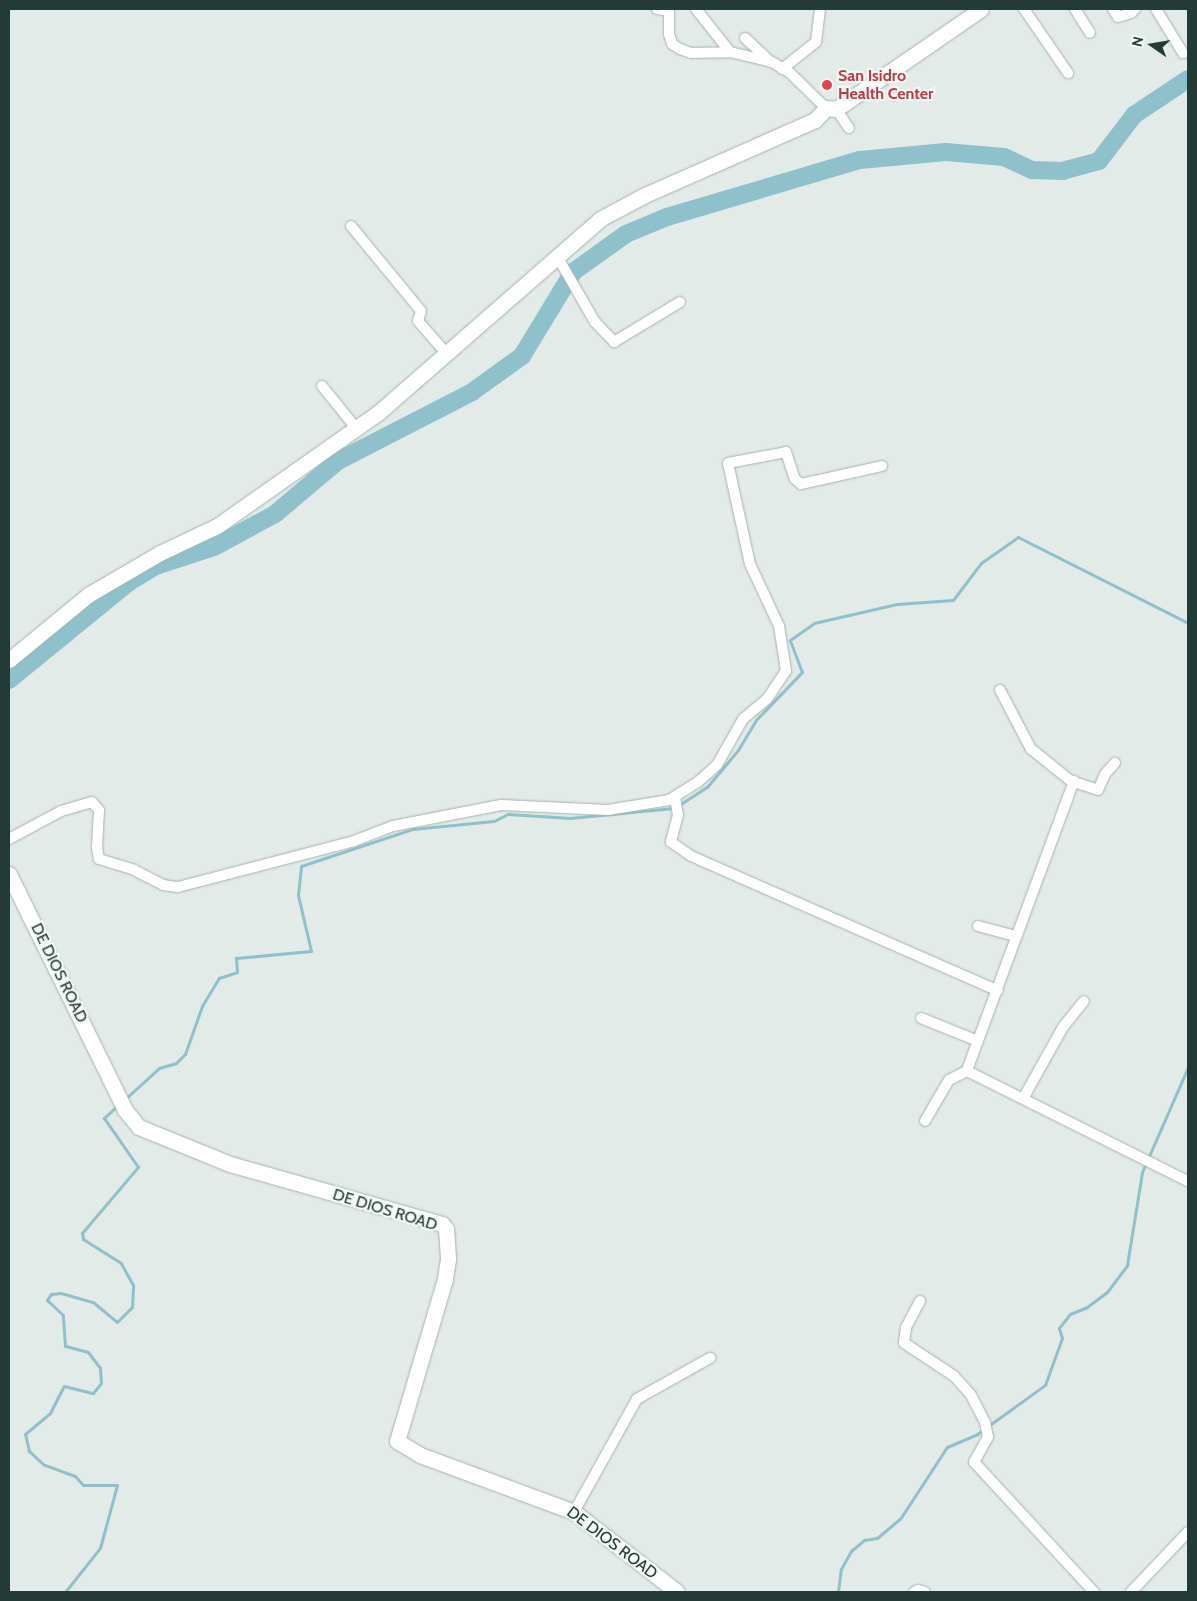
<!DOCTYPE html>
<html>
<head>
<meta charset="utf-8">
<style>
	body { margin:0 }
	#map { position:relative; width:1197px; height:1601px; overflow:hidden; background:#e2ebe7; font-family:Cabin,sans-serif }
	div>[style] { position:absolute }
	.stream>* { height:3px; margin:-1.5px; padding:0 1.5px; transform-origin:1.5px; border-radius:1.5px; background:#8ec1cc }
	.river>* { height:18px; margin:-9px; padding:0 9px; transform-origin:9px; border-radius:9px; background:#8ec1cc }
	.roads { filter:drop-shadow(0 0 1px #a5b3ae) drop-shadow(0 0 1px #a5b3ae) }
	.street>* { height:10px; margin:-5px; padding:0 5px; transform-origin:5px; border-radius:5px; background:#fff }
	.secondary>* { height:15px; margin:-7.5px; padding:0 7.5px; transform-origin:7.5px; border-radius:7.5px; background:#fff }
	.dots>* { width:14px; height:14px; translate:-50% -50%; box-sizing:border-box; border:2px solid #f2f8f5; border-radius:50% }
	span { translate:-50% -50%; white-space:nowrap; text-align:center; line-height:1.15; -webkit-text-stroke:4.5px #f2f8f5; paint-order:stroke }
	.health-label { font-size:16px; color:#be3a42; font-weight:700 }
	.left { translate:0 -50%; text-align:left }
	.street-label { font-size:16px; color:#233b35 }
	.frame { position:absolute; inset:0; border:10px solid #233b35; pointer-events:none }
	.north { position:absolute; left:1127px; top:20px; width:50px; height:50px; -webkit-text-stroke:4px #f2f8f5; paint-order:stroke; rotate:283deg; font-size:14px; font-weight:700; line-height:20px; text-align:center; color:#233b35 }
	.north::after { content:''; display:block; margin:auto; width:18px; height:22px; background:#233b35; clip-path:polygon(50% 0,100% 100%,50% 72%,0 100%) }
</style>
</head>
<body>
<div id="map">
	<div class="stream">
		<div style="left:679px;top:805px;width:33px;rotate:-33deg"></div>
		<div style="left:707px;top:787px;width:48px;rotate:-50deg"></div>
		<div style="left:738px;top:750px;width:35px;rotate:-59deg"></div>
		<div style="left:756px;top:720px;width:66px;rotate:-46.2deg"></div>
		<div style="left:802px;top:672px;width:34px;rotate:-111deg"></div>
		<div style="left:790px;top:640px;width:29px;rotate:-35deg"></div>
		<div style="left:814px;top:623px;width:85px;rotate:-12.9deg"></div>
		<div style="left:897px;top:604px;width:56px;rotate:-4.1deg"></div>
		<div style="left:953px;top:600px;width:46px;rotate:-52.9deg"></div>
		<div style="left:981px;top:563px;width:45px;rotate:-35.1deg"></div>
		<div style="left:1018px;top:537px;width:191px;rotate:26.8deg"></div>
		<div style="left:124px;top:1100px;width:47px;rotate:-42.4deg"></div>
		<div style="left:159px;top:1068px;width:18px;rotate:-16deg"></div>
		<div style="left:176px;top:1063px;width:13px;rotate:-45deg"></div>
		<div style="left:185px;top:1054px;width:51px;rotate:-70.5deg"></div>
		<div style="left:202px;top:1006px;width:33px;rotate:-59deg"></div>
		<div style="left:219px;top:978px;width:19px;rotate:-18deg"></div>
		<div style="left:237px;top:972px;width:14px;rotate:-94deg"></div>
		<div style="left:236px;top:958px;width:75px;rotate:-5.3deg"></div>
		<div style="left:311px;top:951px;width:57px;rotate:-103.1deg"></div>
		<div style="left:298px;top:895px;width:29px;rotate:-84deg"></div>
		<div style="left:301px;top:866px;width:118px;rotate:-18.3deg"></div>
		<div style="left:413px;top:829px;width:81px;rotate:-5.6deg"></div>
		<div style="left:494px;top:821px;width:16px;rotate:-27deg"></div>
		<div style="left:508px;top:814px;width:62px;rotate:3.7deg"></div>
		<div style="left:570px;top:818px;width:104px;rotate:-5.5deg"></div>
		<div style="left:65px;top:1592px;width:56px;rotate:-51.5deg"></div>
		<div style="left:100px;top:1548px;width:65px;rotate:-74.9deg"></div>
		<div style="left:117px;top:1485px;width:34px;rotate:180deg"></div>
		<div style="left:83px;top:1485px;width:12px;rotate:-132deg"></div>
		<div style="left:75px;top:1476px;width:33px;rotate:-160deg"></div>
		<div style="left:44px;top:1465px;width:21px;rotate:-137deg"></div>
		<div style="left:29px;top:1451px;width:17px;rotate:-103deg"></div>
		<div style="left:25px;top:1434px;width:33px;rotate:-40deg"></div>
		<div style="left:50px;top:1413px;width:30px;rotate:-63deg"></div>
		<div style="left:64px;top:1386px;width:30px;rotate:14deg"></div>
		<div style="left:93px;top:1393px;width:13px;rotate:-51deg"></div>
		<div style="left:101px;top:1383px;width:15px;rotate:-94deg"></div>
		<div style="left:100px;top:1368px;width:20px;rotate:-127deg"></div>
		<div style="left:88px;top:1352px;width:24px;rotate:-165deg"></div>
		<div style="left:65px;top:1346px;width:31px;rotate:-94deg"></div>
		<div style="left:63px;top:1315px;width:22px;rotate:-137deg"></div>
		<div style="left:47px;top:1300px;width:7px;rotate:-56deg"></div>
		<div style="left:51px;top:1294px;width:10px;rotate:-6deg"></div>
		<div style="left:61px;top:1293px;width:33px;rotate:16deg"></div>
		<div style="left:93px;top:1302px;width:31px;rotate:40deg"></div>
		<div style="left:117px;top:1322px;width:21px;rotate:-45deg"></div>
		<div style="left:132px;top:1307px;width:22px;rotate:-87deg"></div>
		<div style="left:133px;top:1285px;width:25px;rotate:-119deg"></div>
		<div style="left:121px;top:1263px;width:45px;rotate:-147.7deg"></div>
		<div style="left:83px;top:1239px;width:6px;rotate:-99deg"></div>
		<div style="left:82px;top:1233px;width:87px;rotate:-49.7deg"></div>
		<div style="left:138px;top:1167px;width:60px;rotate:-124.8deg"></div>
		<div style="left:104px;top:1118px;width:19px;rotate:-43deg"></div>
		<div style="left:838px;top:1592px;width:23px;rotate:-83deg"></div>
		<div style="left:841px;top:1569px;width:21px;rotate:-61deg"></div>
		<div style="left:851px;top:1551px;width:17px;rotate:-40deg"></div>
		<div style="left:864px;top:1540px;width:13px;rotate:-9deg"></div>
		<div style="left:877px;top:1538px;width:30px;rotate:-40deg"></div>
		<div style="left:900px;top:1519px;width:86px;rotate:-56.9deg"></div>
		<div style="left:947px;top:1447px;width:33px;rotate:-23deg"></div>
		<div style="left:977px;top:1434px;width:84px;rotate:-35.8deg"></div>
		<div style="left:1045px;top:1385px;width:50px;rotate:-70.1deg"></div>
		<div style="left:1062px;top:1338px;width:10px;rotate:-107deg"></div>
		<div style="left:1059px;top:1328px;width:18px;rotate:-52deg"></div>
		<div style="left:1070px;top:1314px;width:18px;rotate:-22deg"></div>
		<div style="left:1087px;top:1307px;width:25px;rotate:-37deg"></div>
		<div style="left:1107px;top:1292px;width:34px;rotate:-53deg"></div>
		<div style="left:1127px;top:1265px;width:94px;rotate:-80.8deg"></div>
		<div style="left:1142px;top:1172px;width:115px;rotate:-66.3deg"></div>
	</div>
	<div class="river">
		<div style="left:9px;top:680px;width:155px;rotate:-39.2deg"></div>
		<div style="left:129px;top:582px;width:31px;rotate:-31deg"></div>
		<div style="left:156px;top:566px;width:61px;rotate:-18.1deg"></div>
		<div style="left:214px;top:547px;width:69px;rotate:-28.4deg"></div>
		<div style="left:275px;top:514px;width:82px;rotate:-40.1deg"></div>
		<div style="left:338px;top:461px;width:151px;rotate:-27.2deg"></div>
		<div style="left:472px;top:392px;width:62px;rotate:-35.8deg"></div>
		<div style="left:522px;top:356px;width:98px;rotate:-58.7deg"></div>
		<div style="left:573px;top:272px;width:65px;rotate:-35.6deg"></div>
		<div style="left:626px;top:234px;width:44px;rotate:-22.5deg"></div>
		<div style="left:667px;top:217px;width:201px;rotate:-16.5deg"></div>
		<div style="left:860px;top:160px;width:86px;rotate:-5.3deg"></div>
		<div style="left:946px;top:152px;width:58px;rotate:4.9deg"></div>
		<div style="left:1004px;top:157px;width:31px;rotate:25deg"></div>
		<div style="left:1032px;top:170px;width:30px;rotate:2deg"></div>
		<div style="left:1062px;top:171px;width:38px;rotate:-15deg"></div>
		<div style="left:1099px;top:161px;width:58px;rotate:-52.7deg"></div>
		<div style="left:1134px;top:115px;width:65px;rotate:-33.7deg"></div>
	</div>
	<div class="roads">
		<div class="street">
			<div style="left:657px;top:9px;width:12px;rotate:9deg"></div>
			<div style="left:669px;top:11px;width:23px;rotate:90deg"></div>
			<div style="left:669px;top:34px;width:10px;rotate:73deg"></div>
			<div style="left:672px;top:44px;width:9px;rotate:32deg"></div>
			<div style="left:680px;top:49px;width:12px;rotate:20deg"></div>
			<div style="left:691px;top:53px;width:39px;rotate:-1deg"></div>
			<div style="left:730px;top:52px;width:43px;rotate:13.4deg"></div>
			<div style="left:772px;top:62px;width:21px;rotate:31deg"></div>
			<div style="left:790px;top:73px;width:50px;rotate:44.2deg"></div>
			<div style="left:696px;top:9px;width:55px;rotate:51.7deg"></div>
			<div style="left:1024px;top:9px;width:78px;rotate:55.5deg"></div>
			<div style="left:1075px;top:9px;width:28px;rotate:58deg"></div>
			<div style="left:1113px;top:9px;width:9px;rotate:58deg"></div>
			<div style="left:1118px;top:17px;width:14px;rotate:-17deg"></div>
			<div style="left:1131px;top:13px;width:6px;rotate:-45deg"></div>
			<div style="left:1156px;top:9px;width:52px;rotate:58.5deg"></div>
			<div style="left:745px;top:38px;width:35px;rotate:43deg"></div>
			<div style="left:782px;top:69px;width:43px;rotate:-38.5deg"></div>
			<div style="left:816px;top:42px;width:31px;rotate:-83deg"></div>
			<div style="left:836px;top:109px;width:23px;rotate:56deg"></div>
			<div style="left:351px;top:226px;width:110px;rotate:50.5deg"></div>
			<div style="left:421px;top:311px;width:10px;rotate:107deg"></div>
			<div style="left:418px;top:321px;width:43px;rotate:48.8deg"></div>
			<div style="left:557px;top:256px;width:76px;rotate:60.1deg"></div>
			<div style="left:595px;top:322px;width:28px;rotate:46deg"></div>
			<div style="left:614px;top:342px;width:77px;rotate:-31.2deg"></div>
			<div style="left:322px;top:386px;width:54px;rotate:51deg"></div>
			<div style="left:1000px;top:690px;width:67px;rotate:62.3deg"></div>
			<div style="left:1031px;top:749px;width:51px;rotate:38.7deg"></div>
			<div style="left:1071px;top:781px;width:28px;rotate:18deg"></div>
			<div style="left:1098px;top:790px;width:17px;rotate:-66deg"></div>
			<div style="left:1105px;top:774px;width:15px;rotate:-48deg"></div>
			<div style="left:1074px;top:781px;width:309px;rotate:110.3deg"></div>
			<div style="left:967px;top:1071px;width:247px;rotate:26.5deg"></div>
			<div style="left:675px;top:797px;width:18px;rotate:81deg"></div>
			<div style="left:678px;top:815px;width:28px;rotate:105deg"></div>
			<div style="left:671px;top:842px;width:24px;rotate:35deg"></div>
			<div style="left:691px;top:856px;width:335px;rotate:23.7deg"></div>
			<div style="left:9px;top:839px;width:59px;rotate:-28.3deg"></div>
			<div style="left:61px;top:811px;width:32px;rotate:-16deg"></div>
			<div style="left:92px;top:802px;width:11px;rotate:49deg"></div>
			<div style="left:99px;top:810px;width:37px;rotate:93deg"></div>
			<div style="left:97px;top:847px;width:12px;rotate:81deg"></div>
			<div style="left:99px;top:859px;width:37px;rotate:17deg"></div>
			<div style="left:134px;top:870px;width:33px;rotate:27deg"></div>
			<div style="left:163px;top:885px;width:15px;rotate:8deg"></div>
			<div style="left:178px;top:887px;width:182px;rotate:-14.6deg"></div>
			<div style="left:354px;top:841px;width:42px;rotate:-21deg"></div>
			<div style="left:393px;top:826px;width:110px;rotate:-11deg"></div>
			<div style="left:501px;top:805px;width:107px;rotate:2.7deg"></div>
			<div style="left:608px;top:810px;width:62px;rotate:-9.3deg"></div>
			<div style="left:669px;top:800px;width:34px;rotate:-32deg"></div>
			<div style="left:698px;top:782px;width:25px;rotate:-42deg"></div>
			<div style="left:717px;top:765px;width:53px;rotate:-60.5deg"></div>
			<div style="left:743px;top:719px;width:31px;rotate:-40deg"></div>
			<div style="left:767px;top:699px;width:34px;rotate:-56deg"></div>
			<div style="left:786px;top:671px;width:46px;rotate:-98.8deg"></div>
			<div style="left:779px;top:626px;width:68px;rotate:-115.1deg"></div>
			<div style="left:750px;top:564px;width:103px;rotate:-102.3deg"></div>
			<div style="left:728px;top:463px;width:59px;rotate:-10.7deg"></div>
			<div style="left:786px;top:452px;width:28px;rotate:72deg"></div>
			<div style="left:795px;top:479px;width:8px;rotate:40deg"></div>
			<div style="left:801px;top:484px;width:83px;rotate:-12.5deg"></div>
			<div style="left:978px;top:926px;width:39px;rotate:15deg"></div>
			<div style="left:921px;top:1018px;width:61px;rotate:22deg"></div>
			<div style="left:1024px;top:1097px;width:80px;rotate:-60.9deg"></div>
			<div style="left:1063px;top:1027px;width:33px;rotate:-51deg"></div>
			<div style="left:925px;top:1121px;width:48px;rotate:-59.7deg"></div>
			<div style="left:949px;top:1080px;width:20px;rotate:-27deg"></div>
			<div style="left:920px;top:1301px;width:30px;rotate:118deg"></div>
			<div style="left:906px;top:1327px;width:16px;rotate:97deg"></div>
			<div style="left:904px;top:1343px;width:60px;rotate:33.4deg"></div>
			<div style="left:954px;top:1376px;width:25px;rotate:48deg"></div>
			<div style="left:971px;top:1395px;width:30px;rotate:63deg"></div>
			<div style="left:985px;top:1422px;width:15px;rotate:79deg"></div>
			<div style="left:988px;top:1437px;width:29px;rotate:119deg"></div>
			<div style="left:974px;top:1462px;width:177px;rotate:47.3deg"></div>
			<div style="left:574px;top:1512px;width:129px;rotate:-60.9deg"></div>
			<div style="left:637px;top:1399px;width:84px;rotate:-29.3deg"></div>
			<div style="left:914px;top:1592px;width:4px;rotate:-27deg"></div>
			<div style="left:918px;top:1590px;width:7px;rotate:16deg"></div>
			<div style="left:1131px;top:1592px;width:83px;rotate:-46.5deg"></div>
		</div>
		<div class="secondary">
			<div style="left:9px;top:660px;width:102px;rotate:-39.4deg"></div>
			<div style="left:88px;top:595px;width:83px;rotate:-30.3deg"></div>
			<div style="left:160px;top:553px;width:63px;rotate:-25.3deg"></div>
			<div style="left:217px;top:526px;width:197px;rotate:-35.1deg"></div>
			<div style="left:378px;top:413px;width:295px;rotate:-41.1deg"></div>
			<div style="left:600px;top:219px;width:51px;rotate:-28.1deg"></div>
			<div style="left:645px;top:195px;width:186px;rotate:-23.8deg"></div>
			<div style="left:815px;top:120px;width:16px;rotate:-47deg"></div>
			<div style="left:826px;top:108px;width:10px;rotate:6deg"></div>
			<div style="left:836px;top:109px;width:176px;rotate:-34.6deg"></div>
			<div style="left:9px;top:874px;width:263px;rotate:63.8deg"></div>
			<div style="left:125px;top:1110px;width:22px;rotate:51deg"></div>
			<div style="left:139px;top:1127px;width:98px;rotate:22.1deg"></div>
			<div style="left:230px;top:1164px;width:220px;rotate:15.8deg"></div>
			<div style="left:442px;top:1224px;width:6px;rotate:51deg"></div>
			<div style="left:446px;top:1229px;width:30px;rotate:86deg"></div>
			<div style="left:448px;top:1259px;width:20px;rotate:99deg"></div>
			<div style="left:445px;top:1279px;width:169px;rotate:106.5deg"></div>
			<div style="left:397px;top:1441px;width:27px;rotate:31deg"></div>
			<div style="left:420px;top:1455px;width:164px;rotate:20.3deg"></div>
			<div style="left:574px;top:1512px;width:130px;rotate:37.8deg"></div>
		</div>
	</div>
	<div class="dots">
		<div style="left:827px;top:85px;background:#e0444e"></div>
	</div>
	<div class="health-label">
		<span class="left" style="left:838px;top:85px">San Isidro<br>Health Center</span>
	</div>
	<div class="street-label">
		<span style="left:59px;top:973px;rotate:64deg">DE DIOS ROAD</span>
		<span style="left:385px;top:1210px;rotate:17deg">DE DIOS ROAD</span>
		<span style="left:612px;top:1543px;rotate:37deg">DE DIOS ROAD</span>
	</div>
	<div class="frame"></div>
	<div class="north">N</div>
</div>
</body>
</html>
